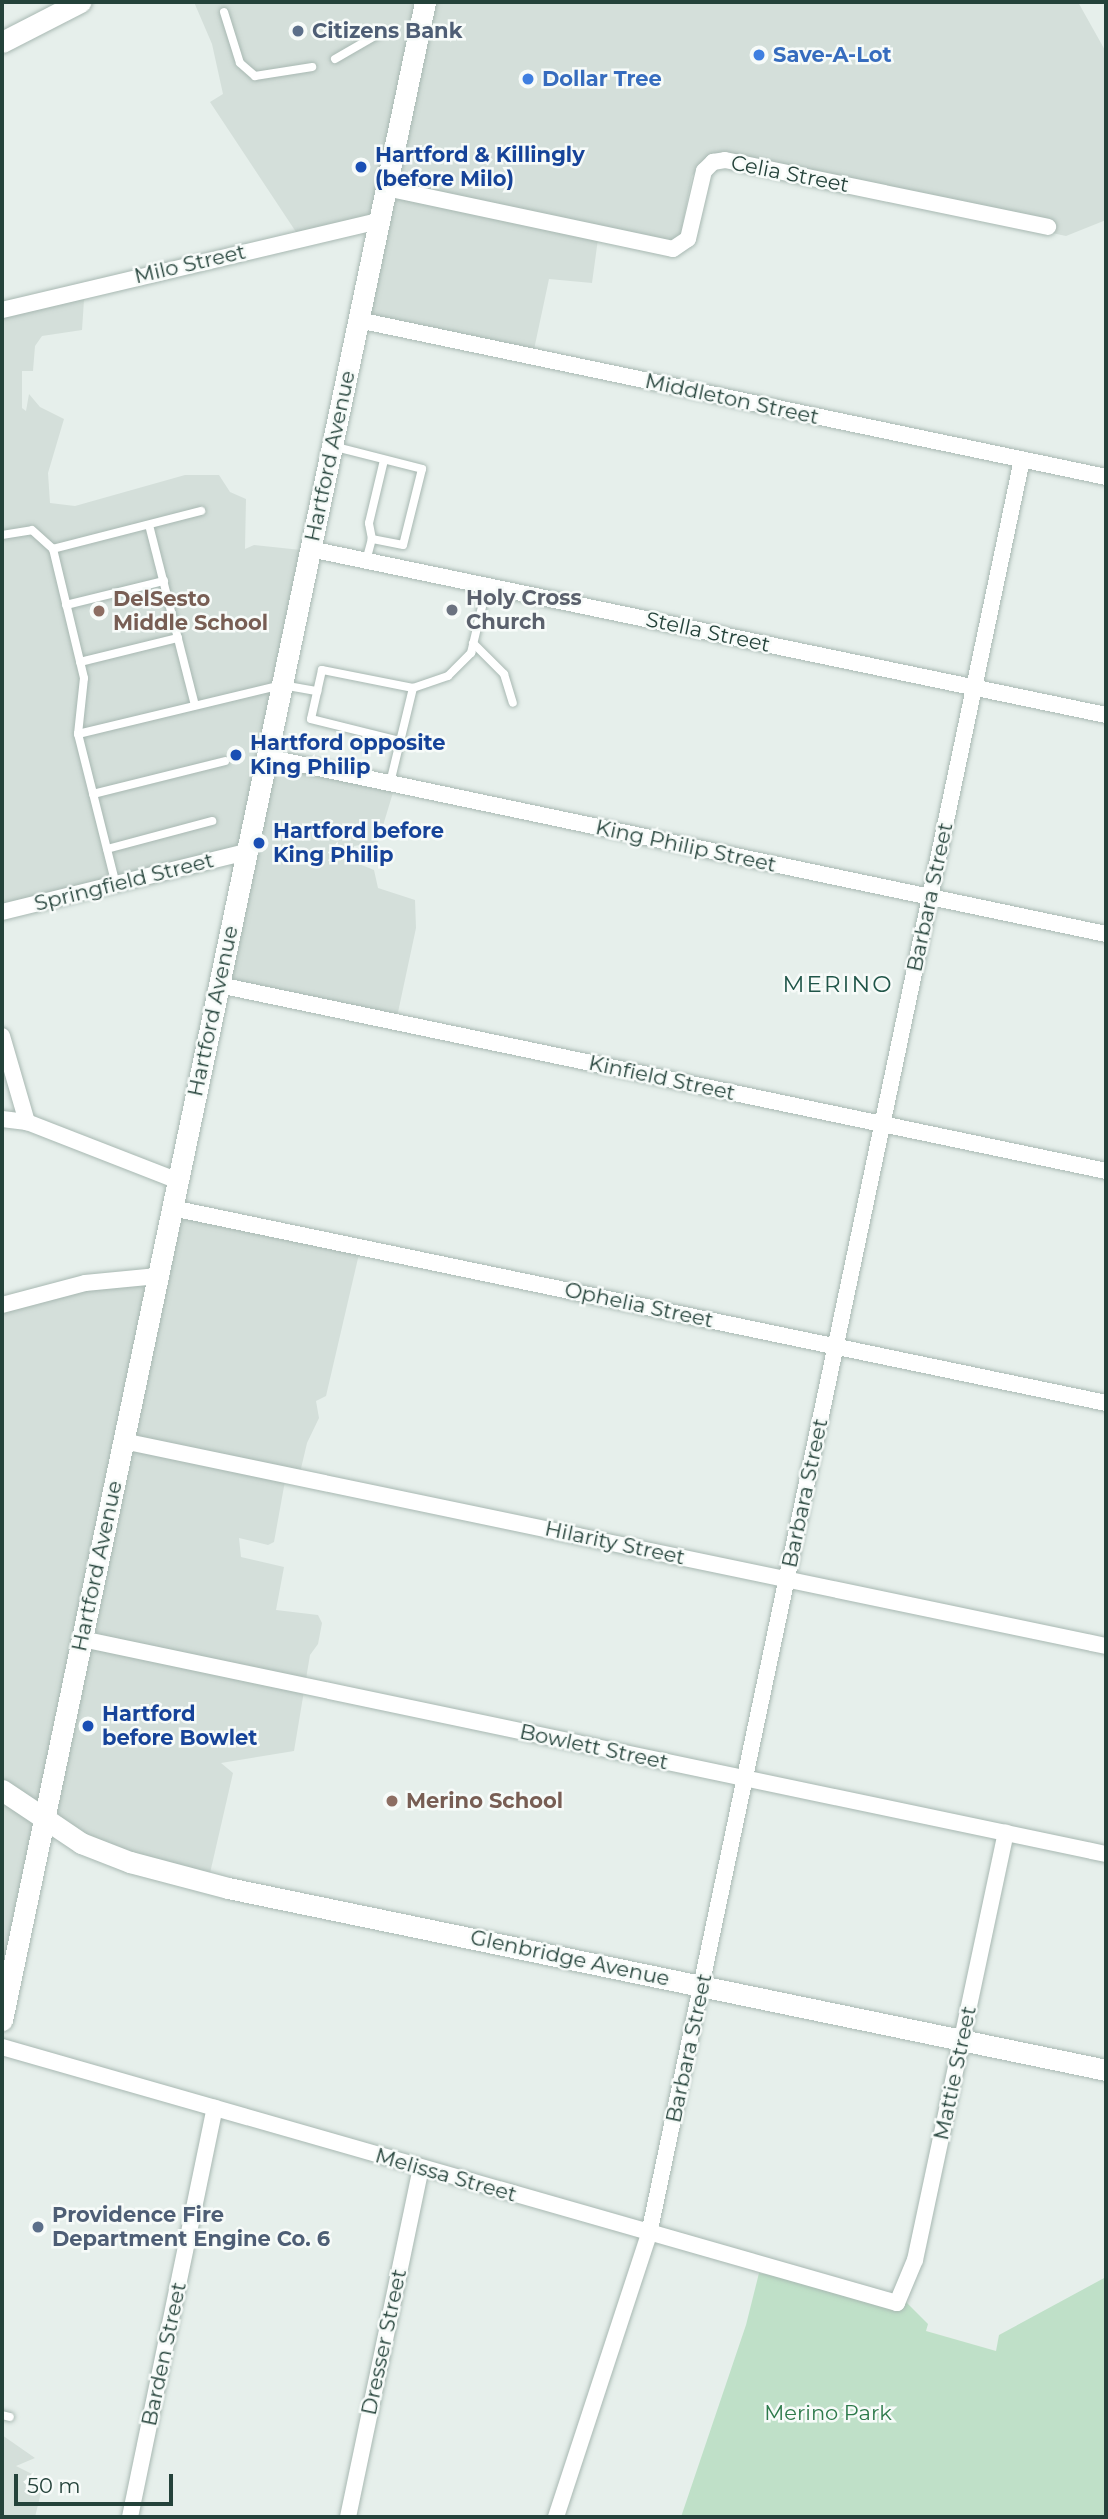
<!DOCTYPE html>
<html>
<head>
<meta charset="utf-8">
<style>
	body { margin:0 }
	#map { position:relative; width:1108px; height:2519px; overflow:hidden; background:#e6efeb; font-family:Montserrat,sans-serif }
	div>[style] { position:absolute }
	.built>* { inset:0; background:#d4dfda }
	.green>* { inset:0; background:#bfe0c8 }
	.roads { filter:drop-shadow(0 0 2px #a8b8b2) drop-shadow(0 0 2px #a8b8b2) }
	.service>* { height:8px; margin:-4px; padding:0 4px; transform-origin:4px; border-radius:4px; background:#fff }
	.minor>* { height:16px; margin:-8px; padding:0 8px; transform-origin:8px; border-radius:8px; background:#fff }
	.tertiary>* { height:21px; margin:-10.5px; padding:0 10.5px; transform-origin:10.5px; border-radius:10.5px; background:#fff }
	.secondary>* { height:21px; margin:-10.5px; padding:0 10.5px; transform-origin:10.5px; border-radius:10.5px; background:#fff }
	.dots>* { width:19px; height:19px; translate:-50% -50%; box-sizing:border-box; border:4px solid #f7fbf9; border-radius:50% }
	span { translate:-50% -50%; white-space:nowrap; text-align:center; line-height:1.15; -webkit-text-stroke:5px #f7fbf9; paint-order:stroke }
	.service-label { font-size:21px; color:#4e5e75; font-weight:700 }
	.left { translate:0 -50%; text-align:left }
	.shop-label { font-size:21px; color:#366cbe; font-weight:700 }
	.transit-label { font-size:21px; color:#164399; font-weight:700 }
	.street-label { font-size:21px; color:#24423a }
	.worship-label { font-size:21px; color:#5b616d; font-weight:700 }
	.education-label { font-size:21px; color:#785e54; font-weight:700 }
	.park-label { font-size:21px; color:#2d7a4b }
	.neighbourhood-label { font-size:23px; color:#1f5548; letter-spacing:2px }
	.frame { position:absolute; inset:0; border:4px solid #24423a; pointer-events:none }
	.scale { position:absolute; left:14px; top:2474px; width:159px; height:32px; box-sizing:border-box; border:4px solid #24423a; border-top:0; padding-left:9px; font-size:21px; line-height:24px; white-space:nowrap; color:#24423a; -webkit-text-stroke:5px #f7fbf9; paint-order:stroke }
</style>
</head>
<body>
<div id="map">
	<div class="built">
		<div style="clip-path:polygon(194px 2px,1078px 2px,1106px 52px,1106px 220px,1066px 236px,707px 158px,692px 176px,680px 238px,671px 243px,598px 239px,592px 283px,549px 279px,532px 359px,357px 327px,372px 222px,298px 235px,210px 102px,223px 94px,212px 44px)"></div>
		<div style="clip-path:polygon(99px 286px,84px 300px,82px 330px,42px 336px,35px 346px,33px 371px,22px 371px,22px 408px,26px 411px,29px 394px,40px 407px,64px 419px,48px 473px,50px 503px,75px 506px,185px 475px,219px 475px,230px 492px,246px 499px,245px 549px,254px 545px,301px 550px,260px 754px,395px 786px,378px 842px,354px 846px,354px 862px,374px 870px,378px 888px,415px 900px,416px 928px,397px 1017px,217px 984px,233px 858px,2px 913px,2px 317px)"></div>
		<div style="clip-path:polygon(169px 1214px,359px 1254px,326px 1396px,316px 1401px,319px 1418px,307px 1443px,299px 1477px,285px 1481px,274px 1542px,268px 1545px,239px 1538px,241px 1557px,284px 1567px,276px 1610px,318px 1615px,322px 1623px,318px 1644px,310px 1655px,294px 1751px,221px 1763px,233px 1773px,208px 1882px,44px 1821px,9px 1958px,2px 1962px,2px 1305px,148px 1274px)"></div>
		<div style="clip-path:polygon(2px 2435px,35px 2458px,16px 2466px,44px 2480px,35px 2517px,2px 2517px)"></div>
	</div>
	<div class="green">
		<div style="clip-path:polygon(759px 2273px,904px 2300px,928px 2324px,926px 2331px,996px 2351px,999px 2335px,1106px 2277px,1106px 2517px,681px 2517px,746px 2325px)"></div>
	</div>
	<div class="roads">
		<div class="service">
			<div style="left:224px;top:12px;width:53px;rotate:72.6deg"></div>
			<div style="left:240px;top:63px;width:20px;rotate:41deg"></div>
			<div style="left:255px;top:76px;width:58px;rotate:-9deg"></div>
			<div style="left:335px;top:59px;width:52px;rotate:-30deg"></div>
			<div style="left:332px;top:446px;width:93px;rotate:14.3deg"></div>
			<div style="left:422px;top:469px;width:78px;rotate:104deg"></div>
			<div style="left:403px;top:545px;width:32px;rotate:-169deg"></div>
			<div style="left:372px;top:539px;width:16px;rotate:-101deg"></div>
			<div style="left:369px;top:523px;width:65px;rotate:-76.6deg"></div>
			<div style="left:149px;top:525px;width:186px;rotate:75.7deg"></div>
			<div style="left:2px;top:535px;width:30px;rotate:-9deg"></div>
			<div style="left:32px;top:530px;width:28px;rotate:42deg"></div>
			<div style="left:366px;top:561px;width:23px;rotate:-75deg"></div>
			<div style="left:66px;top:605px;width:101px;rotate:-13.8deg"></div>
			<div style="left:473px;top:643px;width:44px;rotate:45deg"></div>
			<div style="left:504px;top:674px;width:30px;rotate:73deg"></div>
			<div style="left:80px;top:662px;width:101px;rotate:-13.8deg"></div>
			<div style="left:413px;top:688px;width:37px;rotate:-19deg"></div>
			<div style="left:448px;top:676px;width:33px;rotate:-45deg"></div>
			<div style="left:471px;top:653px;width:69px;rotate:-76.6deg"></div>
			<div style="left:78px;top:734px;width:56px;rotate:-83.9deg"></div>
			<div style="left:84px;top:678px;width:133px;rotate:-103.5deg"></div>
			<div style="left:53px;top:549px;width:153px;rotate:-14.4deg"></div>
			<div style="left:390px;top:783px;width:98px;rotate:-76.4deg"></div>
			<div style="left:413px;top:688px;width:93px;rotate:-168.8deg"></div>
			<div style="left:322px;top:670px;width:50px;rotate:102.7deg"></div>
			<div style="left:311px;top:719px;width:92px;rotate:13.9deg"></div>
			<div style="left:93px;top:794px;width:136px;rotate:-14deg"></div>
			<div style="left:107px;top:849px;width:109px;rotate:-14.9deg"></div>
			<div style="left:116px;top:885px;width:156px;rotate:-104.1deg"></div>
			<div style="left:78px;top:734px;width:210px;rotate:-13.5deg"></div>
			<div style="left:282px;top:685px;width:36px;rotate:10deg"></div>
			<div style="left:2px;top:2415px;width:8px;rotate:14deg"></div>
		</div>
		<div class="minor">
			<div style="left:386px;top:188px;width:293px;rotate:12deg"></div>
			<div style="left:673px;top:249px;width:18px;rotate:-34deg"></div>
			<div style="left:688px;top:239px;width:70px;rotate:-76.8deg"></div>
			<div style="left:704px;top:171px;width:13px;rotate:-45deg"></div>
			<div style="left:713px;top:162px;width:12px;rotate:-9deg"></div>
			<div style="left:725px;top:160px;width:330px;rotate:11.7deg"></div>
			<div style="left:2px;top:310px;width:387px;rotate:-13.3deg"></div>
			<div style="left:358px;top:320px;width:764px;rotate:11.85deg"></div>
			<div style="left:310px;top:549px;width:813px;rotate:11.78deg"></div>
			<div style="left:266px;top:757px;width:858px;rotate:11.9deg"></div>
			<div style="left:2px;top:912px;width:252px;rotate:-13.8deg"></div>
			<div style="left:219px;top:985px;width:906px;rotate:11.84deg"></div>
			<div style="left:2px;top:1036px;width:90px;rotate:73.8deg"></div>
			<div style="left:2px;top:1119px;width:25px;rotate:7deg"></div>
			<div style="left:27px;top:1122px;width:162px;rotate:21.3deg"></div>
			<div style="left:172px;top:1208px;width:954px;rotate:11.79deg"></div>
			<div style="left:2px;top:1305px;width:86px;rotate:-14.8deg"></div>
			<div style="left:85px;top:1283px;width:73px;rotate:-5.5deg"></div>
			<div style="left:123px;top:1441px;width:1004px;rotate:11.78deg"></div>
			<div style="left:82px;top:1639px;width:1046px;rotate:11.86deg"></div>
			<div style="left:2px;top:2047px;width:931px;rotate:15.96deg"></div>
			<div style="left:897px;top:2303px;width:47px;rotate:-67.3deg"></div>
			<div style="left:915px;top:2260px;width:437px;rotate:-78deg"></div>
			<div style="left:130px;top:2517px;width:418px;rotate:-78.3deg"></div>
			<div style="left:348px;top:2517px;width:357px;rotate:-78.2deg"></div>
			<div style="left:556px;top:2517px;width:298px;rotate:-71.8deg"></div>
			<div style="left:649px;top:2234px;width:1813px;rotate:-78.13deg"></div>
		</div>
		<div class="tertiary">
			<div style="left:2px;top:1790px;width:50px;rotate:33.7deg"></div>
		</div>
		<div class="secondary">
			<div style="left:2px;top:42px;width:88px;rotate:-27.1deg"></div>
			<div style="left:44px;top:1818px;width:45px;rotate:34deg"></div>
			<div style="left:81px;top:1843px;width:53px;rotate:21.2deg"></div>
			<div style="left:130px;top:1862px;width:101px;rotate:14.9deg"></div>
			<div style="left:228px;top:1888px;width:897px;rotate:11.71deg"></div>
			<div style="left:2px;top:2020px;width:2062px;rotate:-78.16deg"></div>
		</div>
	</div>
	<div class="dots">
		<div style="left:298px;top:31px;background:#5c6f8a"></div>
		<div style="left:759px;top:55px;background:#3f7fe0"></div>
		<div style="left:528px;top:79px;background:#3f7fe0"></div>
		<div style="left:361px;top:167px;background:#1a4fb4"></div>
		<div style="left:452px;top:610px;background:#6b7280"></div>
		<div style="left:99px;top:611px;background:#8d6e63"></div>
		<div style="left:236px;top:755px;background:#1a4fb4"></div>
		<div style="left:259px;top:843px;background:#1a4fb4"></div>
		<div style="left:88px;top:1726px;background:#1a4fb4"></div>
		<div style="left:392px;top:1801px;background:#8d6e63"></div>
		<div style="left:38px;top:2227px;background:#5c6f8a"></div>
	</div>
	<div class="service-label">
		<span class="left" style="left:312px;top:31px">Citizens Bank</span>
		<span class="left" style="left:52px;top:2227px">Providence Fire<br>Department Engine Co. 6</span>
	</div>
	<div class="shop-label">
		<span class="left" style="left:773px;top:55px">Save-A-Lot</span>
		<span class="left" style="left:542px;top:79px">Dollar Tree</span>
	</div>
	<div class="transit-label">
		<span class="left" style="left:375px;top:167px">Hartford &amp; Killingly<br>(before Milo)</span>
		<span class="left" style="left:250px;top:755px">Hartford opposite<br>King Philip</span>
		<span class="left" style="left:273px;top:843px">Hartford before<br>King Philip</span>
		<span class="left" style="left:102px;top:1726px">Hartford<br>before Bowlet</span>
	</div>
	<div class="street-label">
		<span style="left:790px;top:174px;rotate:11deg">Celia Street</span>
		<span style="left:190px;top:264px;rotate:-13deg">Milo Street</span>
		<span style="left:732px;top:399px;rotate:12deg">Middleton Street</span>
		<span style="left:330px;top:456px;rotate:-78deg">Hartford Avenue</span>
		<span style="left:708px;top:632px;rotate:12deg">Stella Street</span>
		<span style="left:686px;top:846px;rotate:12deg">King Philip Street</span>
		<span style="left:124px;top:882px;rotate:-14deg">Springfield Street</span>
		<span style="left:930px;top:897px;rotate:-78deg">Barbara Street</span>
		<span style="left:213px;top:1011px;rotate:-78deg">Hartford Avenue</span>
		<span style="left:662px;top:1078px;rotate:12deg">Kinfield Street</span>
		<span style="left:639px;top:1305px;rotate:12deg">Ophelia Street</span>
		<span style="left:805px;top:1493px;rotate:-78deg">Barbara Street</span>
		<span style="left:615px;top:1543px;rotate:12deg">Hilarity Street</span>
		<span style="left:97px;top:1566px;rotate:-78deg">Hartford Avenue</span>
		<span style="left:594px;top:1747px;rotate:12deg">Bowlett Street</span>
		<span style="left:570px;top:1958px;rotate:12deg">Glenbridge Avenue</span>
		<span style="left:689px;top:2048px;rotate:-78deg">Barbara Street</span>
		<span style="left:955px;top:2073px;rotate:-78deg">Mattie Street</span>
		<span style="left:446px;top:2175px;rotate:16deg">Melissa Street</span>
		<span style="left:384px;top:2342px;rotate:-78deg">Dresser Street</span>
		<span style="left:164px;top:2354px;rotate:-78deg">Barden Street</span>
	</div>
	<div class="worship-label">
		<span class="left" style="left:466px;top:610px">Holy Cross<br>Church</span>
	</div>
	<div class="education-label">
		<span class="left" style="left:113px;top:611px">DelSesto<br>Middle School</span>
		<span class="left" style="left:406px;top:1801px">Merino School</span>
	</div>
	<div class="park-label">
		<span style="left:828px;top:2413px">Merino Park</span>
	</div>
	<div class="neighbourhood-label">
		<span style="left:838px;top:984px">MERINO</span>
	</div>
	<div class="frame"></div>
	<div class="scale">50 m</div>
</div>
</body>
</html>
